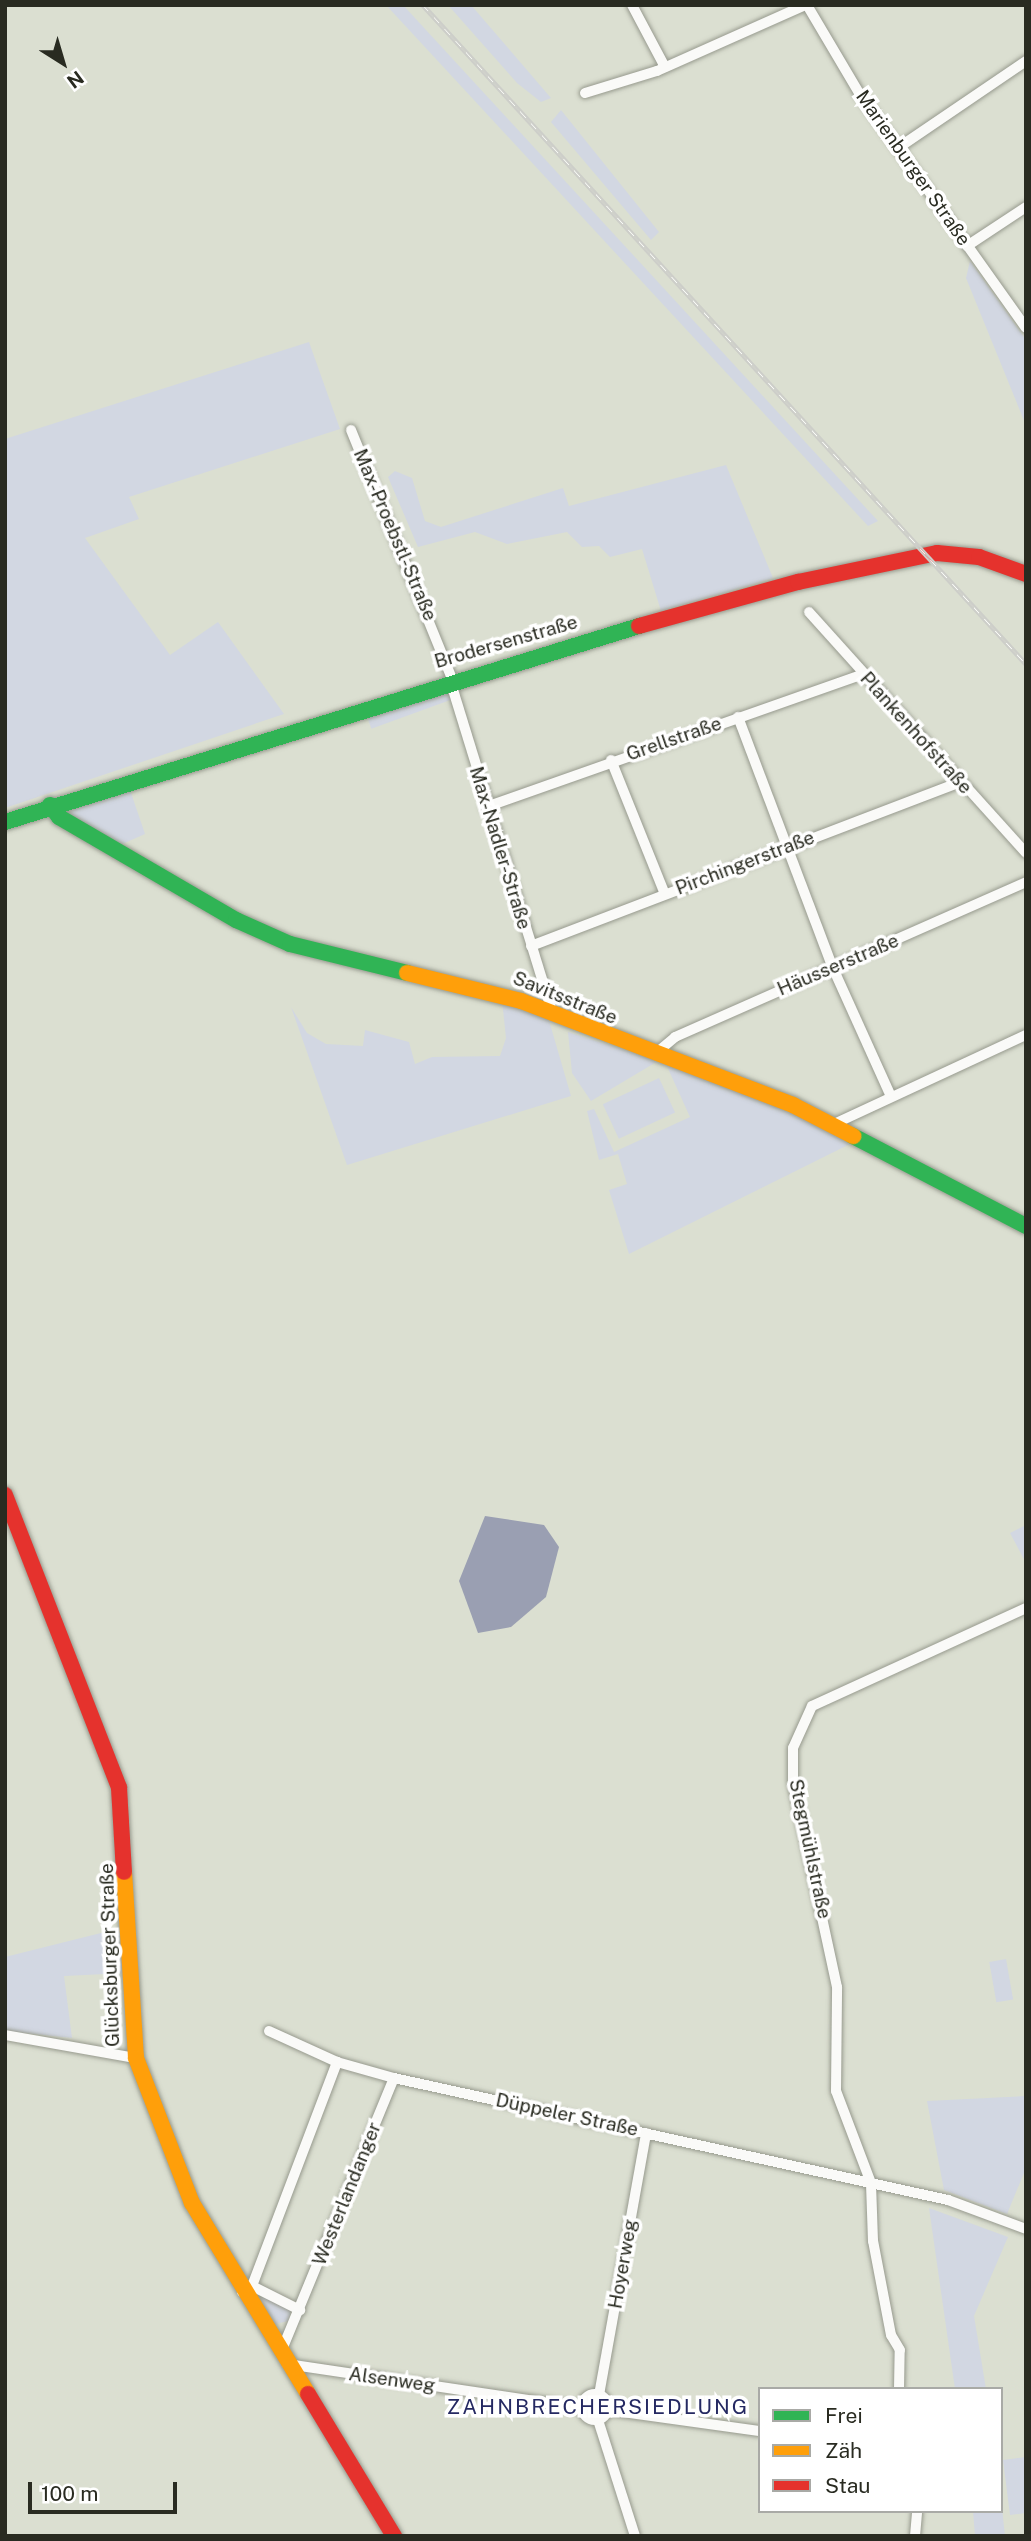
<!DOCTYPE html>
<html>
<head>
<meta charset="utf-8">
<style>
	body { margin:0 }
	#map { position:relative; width:1031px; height:2541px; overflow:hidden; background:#dbdfd1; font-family:"Public Sans",sans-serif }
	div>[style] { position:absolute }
	.green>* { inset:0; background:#d2d7e2; transform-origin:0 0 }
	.water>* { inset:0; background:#9a9fb2 }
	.roads { filter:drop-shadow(0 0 2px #979a8e) drop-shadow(0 0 2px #979a8e) }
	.street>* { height:10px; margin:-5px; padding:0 5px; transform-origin:5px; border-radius:5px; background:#fafaf8 }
	.street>.ring { margin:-5px; padding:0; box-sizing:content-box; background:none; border:10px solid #fafaf8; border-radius:50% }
	.fast>* { height:16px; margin:-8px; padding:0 8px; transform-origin:8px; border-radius:8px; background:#30b455 }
	.slow>* { height:16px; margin:-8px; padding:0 8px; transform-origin:8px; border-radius:8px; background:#ff9f0a }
	.jam>* { height:16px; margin:-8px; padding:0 8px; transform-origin:8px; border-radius:8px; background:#e5322d }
	.rail>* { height:5px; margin-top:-2.5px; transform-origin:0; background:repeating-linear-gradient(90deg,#fff 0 8px,#cdcec9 0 16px); box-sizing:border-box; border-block:2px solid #cdcec9 }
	span { translate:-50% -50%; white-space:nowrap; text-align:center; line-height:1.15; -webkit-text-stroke:7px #fff; paint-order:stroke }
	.street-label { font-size:19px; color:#292b21 }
	.neighbourhood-label { font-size:21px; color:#252962; letter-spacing:2px }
	.frame { position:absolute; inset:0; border:7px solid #292b21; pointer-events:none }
	.legend { position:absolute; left:758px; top:2387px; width:245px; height:126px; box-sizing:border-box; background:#fff; border:2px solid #a9aaa6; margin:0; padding:9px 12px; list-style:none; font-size:21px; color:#292b21 }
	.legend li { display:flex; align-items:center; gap:14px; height:35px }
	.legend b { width:35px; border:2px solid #a9aaa6 }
	.north { position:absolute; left:28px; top:28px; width:70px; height:70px; -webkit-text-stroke:5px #fff; paint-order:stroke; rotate:143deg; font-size:19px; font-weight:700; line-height:28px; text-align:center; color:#292b21 }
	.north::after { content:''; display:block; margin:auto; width:24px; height:32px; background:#292b21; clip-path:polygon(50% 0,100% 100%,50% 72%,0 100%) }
	.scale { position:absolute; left:28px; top:2482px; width:149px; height:32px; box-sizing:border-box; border:4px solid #292b21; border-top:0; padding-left:9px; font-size:21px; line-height:24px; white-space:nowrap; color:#292b21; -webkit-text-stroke:5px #fff; paint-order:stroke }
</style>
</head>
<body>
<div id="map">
	<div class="green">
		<div style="clip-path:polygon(386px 5px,403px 5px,878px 521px,868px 526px)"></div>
		<div style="clip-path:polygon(448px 5px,471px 5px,551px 98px,541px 102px,517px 83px)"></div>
		<div style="clip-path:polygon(561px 110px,659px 232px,651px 240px,551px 122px)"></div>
		<div style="clip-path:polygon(970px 261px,1026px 340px,1025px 423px,966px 278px)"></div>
		<div style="clip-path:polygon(309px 342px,340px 429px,129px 497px,139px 519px,85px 538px,170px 655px,218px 622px,284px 714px,5px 808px,5px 439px)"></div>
		<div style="clip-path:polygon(726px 465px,773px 578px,661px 611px,642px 549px,610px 557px,599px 546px,582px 547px,567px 532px,507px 544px,475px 532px,418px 547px,388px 477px,395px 471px,412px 478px,425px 521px,441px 527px,563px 488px,569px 506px)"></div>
		<div style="left:448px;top:685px;width:15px;height:87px;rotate:70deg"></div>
		<div style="clip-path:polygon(129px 787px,145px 834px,120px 845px,69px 817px,72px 806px)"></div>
		<div style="clip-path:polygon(502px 1000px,548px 1017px,571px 1096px,347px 1165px,291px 1007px,307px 1033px,326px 1044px,363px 1046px,365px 1030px,409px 1042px,415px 1064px,432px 1057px,500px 1056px,506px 1038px)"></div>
		<div style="clip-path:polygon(568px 1032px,658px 1061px,591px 1101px,572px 1073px)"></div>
		<div style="clip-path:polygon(666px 1064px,792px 1110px,856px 1141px,629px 1254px,609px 1190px,627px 1184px,618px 1154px,599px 1160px,587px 1111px,594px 1109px,614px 1152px,690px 1117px)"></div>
		<div style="left:659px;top:1078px;width:38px;height:62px;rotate:65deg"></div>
		<div style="clip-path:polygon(1026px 1525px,1026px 1563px,1010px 1533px)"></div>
		<div style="clip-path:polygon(125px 1927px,126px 1973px,64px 1976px,72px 2038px,5px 2031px,5px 1957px)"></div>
		<div style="left:1006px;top:1959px;width:41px;height:17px;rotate:80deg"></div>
		<div style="clip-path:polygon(1026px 2096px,1026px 2168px,1007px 2214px,944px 2190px,927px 2101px)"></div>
		<div style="clip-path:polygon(929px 2208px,1008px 2237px,974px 2316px,986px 2389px,955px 2389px)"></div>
		<div style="clip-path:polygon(265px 2296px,291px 2311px,288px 2321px,271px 2325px,256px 2298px)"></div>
		<div style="clip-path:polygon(1026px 2457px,1026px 2513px,1010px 2515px,1003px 2460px)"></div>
		<div style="clip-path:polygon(1001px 2499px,1005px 2536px,975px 2536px,973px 2511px,1001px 2511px)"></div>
	</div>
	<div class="water">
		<div style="clip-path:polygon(485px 1516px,544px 1525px,559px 1547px,546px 1597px,511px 1627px,478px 1633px,459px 1581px)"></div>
	</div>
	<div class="roads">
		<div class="street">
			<div style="left:632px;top:5px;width:70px;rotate:62deg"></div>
			<div style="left:807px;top:5px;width:102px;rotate:59.4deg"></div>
			<div style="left:859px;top:93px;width:288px;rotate:54.6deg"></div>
			<div style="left:585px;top:93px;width:75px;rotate:-17deg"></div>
			<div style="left:657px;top:71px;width:162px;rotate:-24deg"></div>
			<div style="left:898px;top:148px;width:155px;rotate:-34.2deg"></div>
			<div style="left:967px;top:246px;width:71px;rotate:-33.5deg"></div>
			<div style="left:351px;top:430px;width:269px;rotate:67.9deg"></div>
			<div style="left:809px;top:612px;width:324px;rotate:48deg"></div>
			<div style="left:450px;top:680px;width:350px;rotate:72.9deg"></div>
			<div style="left:738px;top:717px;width:268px;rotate:69.3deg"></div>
			<div style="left:833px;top:968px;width:138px;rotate:65.7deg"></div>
			<div style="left:611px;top:760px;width:144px;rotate:68.1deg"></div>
			<div style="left:486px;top:807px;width:400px;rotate:-19.4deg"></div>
			<div style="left:531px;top:946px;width:459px;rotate:-20.9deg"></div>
			<div style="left:655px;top:1054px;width:26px;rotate:-40deg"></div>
			<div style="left:675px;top:1037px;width:384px;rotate:-23.8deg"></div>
			<div style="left:834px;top:1124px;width:212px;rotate:-24.9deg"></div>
			<div style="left:269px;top:2031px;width:75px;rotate:24.5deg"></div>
			<div style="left:337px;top:2062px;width:59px;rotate:15.7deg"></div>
			<div style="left:394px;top:2078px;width:567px;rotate:12.42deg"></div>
			<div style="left:948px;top:2200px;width:83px;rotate:20.4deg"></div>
			<div style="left:5px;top:2035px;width:133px;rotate:10deg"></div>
			<div style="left:252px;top:2286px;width:54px;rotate:26.6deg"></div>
			<div style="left:242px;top:2292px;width:12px;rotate:-31deg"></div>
			<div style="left:252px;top:2286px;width:240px;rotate:-69.2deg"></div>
			<div style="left:281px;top:2352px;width:296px;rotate:-67.6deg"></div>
			<div style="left:287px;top:2364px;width:298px;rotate:8.5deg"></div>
			<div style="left:899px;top:2389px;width:39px;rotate:-89deg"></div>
			<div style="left:900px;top:2350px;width:17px;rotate:-121deg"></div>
			<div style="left:891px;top:2335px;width:96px;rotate:-100.8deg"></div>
			<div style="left:873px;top:2241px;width:58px;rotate:-92deg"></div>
			<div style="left:871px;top:2183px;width:98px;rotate:-110.8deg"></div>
			<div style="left:836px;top:2091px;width:104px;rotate:-89.4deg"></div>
			<div style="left:837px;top:1987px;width:209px;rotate:-102.2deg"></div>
			<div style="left:793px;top:1783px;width:35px;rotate:-90deg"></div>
			<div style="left:793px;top:1748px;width:46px;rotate:-65.7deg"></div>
			<div style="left:812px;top:1706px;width:235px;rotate:-24.6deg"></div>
			<div class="ring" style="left:582px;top:2394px;width:16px;height:16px"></div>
			<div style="left:599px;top:2395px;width:266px;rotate:-79.8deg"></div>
			<div style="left:608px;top:2410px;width:153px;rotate:7.9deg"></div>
			<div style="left:598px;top:2420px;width:122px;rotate:72.3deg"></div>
			<div style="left:915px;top:2536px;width:25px;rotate:-85deg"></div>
		</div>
		<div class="fast">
			<div style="left:50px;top:805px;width:15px;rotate:53deg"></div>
			<div style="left:59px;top:817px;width:205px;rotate:30.2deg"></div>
			<div style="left:236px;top:920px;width:59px;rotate:24deg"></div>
			<div style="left:290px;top:944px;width:121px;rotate:13.9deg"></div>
			<div style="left:5px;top:822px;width:664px;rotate:-17.18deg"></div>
			<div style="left:853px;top:1136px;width:195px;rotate:27.5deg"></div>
		</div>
		<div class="slow">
			<div style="left:407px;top:973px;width:117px;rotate:13.8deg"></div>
			<div style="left:521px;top:1001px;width:291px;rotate:20.9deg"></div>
			<div style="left:793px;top:1105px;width:68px;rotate:27.3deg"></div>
			<div style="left:124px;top:1872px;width:186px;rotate:86.3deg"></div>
			<div style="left:136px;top:2058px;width:155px;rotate:68.9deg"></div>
			<div style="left:192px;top:2203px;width:223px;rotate:58.7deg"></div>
		</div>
		<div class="jam">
			<div style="left:639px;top:626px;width:165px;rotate:-15.5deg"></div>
			<div style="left:798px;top:582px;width:142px;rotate:-11.8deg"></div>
			<div style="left:937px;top:553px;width:42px;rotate:5.4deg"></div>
			<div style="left:979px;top:557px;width:50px;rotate:19.9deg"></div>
			<div style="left:5px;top:1495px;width:314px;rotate:68.7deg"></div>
			<div style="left:119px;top:1788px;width:84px;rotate:86.6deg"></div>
			<div style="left:308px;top:2394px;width:166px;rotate:58.8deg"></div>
		</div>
	</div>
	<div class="rail">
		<div style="left:423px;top:5px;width:893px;rotate:47.54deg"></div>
	</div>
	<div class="street-label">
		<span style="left:913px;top:168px;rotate:55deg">Marienburger Straße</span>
		<span style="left:395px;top:535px;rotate:67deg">Max-Proebstl-Straße</span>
		<span style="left:506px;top:642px;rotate:-16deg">Brodersenstraße</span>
		<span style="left:916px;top:733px;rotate:48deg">Plankenhofstraße</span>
		<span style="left:674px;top:739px;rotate:-19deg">Grellstraße</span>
		<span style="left:500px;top:848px;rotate:73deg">Max-Nadler-Straße</span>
		<span style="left:745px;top:863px;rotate:-21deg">Pirchingerstraße</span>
		<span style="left:838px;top:965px;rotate:-23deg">Häusserstraße</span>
		<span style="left:565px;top:998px;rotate:22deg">Savitsstraße</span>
		<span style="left:810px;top:1849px;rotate:78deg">Stegmühlstraße</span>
		<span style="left:110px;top:1955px;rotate:-92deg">Glücksburger Straße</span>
		<span style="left:567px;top:2115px;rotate:12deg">Düppeler Straße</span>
		<span style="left:347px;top:2194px;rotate:-68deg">Westerlandanger</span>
		<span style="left:623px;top:2264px;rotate:-80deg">Hoyerweg</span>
		<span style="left:392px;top:2380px;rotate:8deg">Alsenweg</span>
	</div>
	<div class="neighbourhood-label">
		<span style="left:598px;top:2407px">ZAHNBRECHERSIEDLUNG</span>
	</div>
	<div class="frame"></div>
	<ul class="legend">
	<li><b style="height:9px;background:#30b455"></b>Frei</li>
	<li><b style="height:9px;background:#ff9f0a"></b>Zäh</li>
	<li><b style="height:9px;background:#e5322d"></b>Stau</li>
	</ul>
	<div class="north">N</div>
	<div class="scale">100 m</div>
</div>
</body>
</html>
